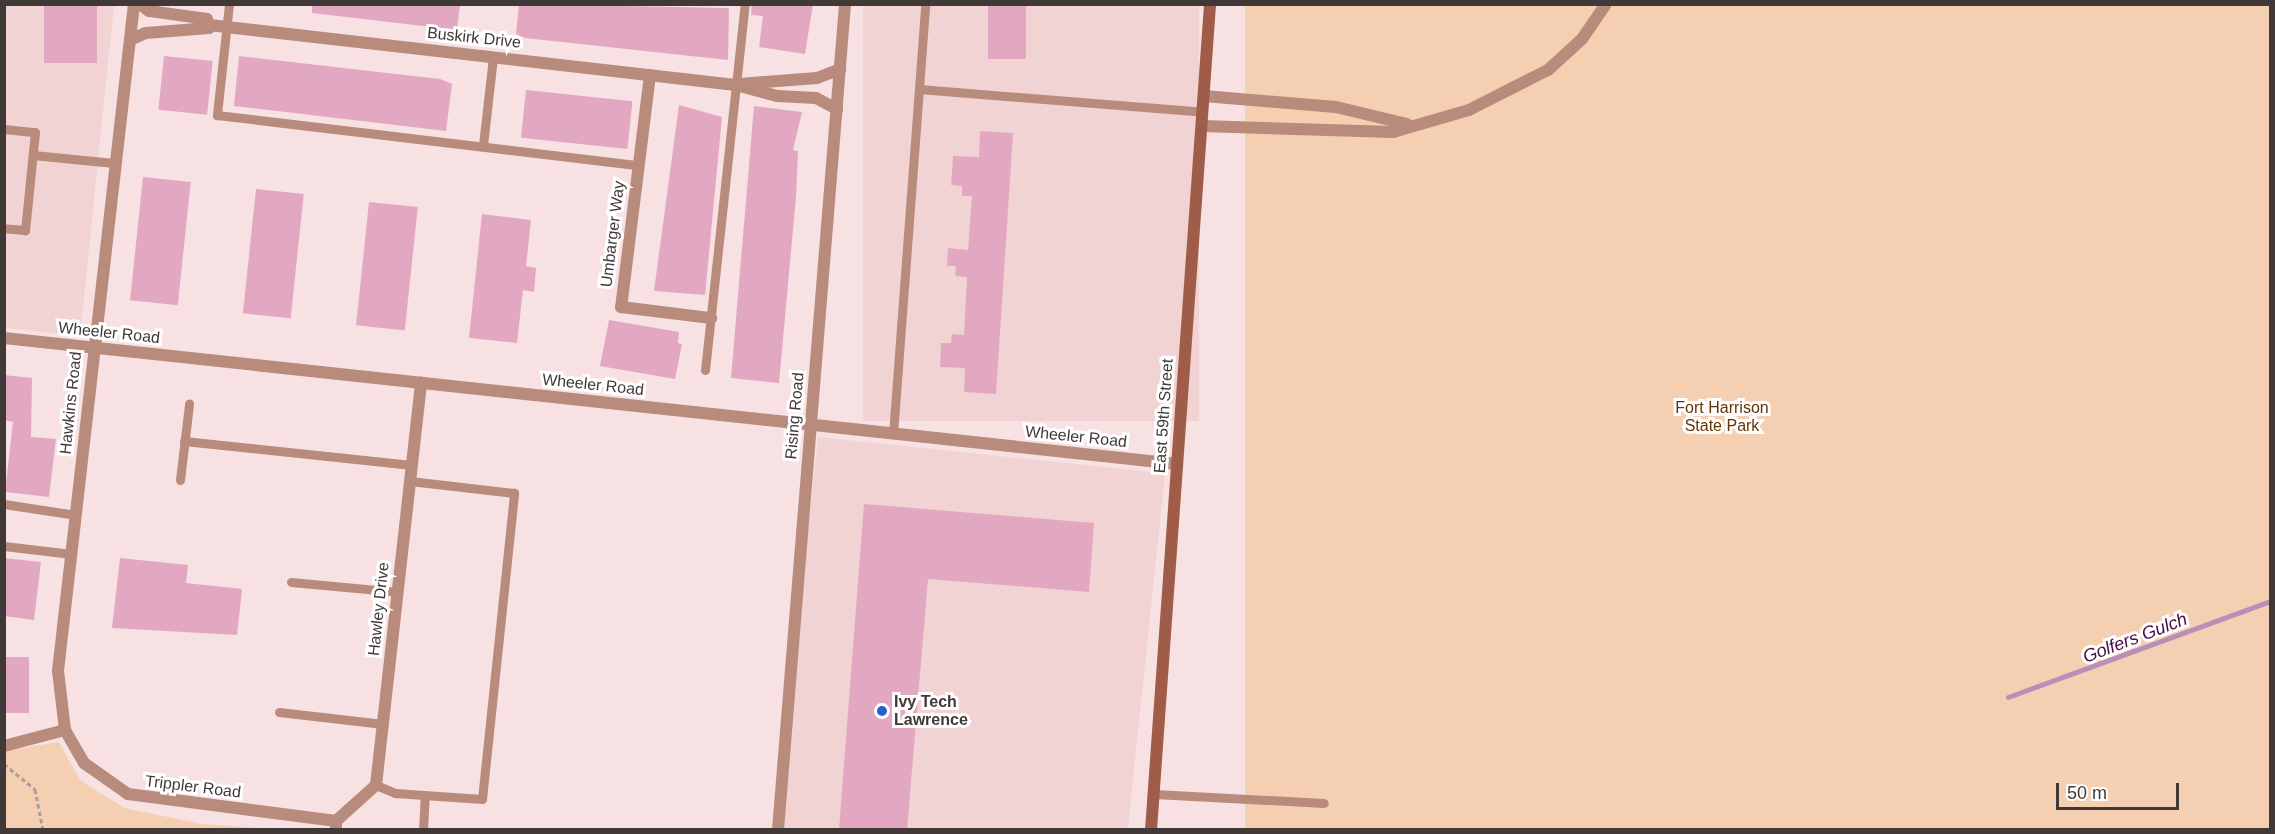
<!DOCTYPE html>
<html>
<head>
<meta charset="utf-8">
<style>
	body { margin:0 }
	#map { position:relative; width:2275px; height:834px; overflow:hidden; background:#f7e1e2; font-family:Helvetica,sans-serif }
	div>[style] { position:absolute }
	.built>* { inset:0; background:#f1d3d4; transform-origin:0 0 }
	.green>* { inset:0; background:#f4cfb2; transform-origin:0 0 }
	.stream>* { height:5px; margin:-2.5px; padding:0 2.5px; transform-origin:2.5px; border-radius:2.5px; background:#ba8fb7 }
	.building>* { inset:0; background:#e3a8c1; transform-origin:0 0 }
	.path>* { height:3px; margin-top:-1.5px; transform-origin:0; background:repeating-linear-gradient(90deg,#ad9d9d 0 4.5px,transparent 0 7.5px) }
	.lane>* { height:9px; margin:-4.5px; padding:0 4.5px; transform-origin:4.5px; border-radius:4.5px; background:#b98b7c }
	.street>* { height:12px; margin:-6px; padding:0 6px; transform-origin:6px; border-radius:6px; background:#b98b7c }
	.secondary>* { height:12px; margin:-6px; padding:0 6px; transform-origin:6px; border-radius:6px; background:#9f5d49 }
	.dots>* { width:16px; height:16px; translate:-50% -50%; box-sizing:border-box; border:3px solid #fff; border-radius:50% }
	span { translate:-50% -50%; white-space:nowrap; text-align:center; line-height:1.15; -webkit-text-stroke:6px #fff; paint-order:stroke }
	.street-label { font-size:16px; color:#413838 }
	.park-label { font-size:16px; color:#623505 }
	.poi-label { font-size:16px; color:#413838; font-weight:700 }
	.left { translate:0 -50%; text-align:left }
	.water-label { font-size:18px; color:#440e42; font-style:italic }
	.frame { position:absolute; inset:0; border:6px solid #413838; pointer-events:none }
	.scale { position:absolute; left:2056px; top:783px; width:123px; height:27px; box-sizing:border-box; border:3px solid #413838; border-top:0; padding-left:8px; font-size:18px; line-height:21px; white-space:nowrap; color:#413838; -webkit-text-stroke:4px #fff; paint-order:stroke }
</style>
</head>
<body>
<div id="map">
	<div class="built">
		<div style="clip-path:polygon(5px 5px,114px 5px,80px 336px,5px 328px)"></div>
		<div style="left:863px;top:5px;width:336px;height:416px"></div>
		<div style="left:818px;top:437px;width:349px;height:394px;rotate:6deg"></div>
	</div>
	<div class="green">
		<div style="left:1245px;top:5px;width:1025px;height:828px"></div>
		<div style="clip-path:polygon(59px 742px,80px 780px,124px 808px,202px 824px,275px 829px,5px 829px,4px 751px)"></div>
	</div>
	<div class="stream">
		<div style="left:2008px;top:697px;width:279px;rotate:-20.1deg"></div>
	</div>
	<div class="building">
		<div style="left:44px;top:4px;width:53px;height:59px"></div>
		<div style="clip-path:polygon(312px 4px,460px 4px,457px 30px,312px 13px)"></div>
		<div style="clip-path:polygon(519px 4px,729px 8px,728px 60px,525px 38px,516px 34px)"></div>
		<div style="clip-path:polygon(752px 4px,813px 4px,805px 54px,759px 47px,763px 16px,751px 15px)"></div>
		<div style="left:988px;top:4px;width:38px;height:55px"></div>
		<div style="left:164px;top:56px;width:49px;height:54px;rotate:6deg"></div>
		<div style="clip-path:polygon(239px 56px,440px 79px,452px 84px,446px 131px,234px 106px)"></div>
		<div style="left:526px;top:90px;width:107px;height:48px;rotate:6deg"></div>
		<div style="clip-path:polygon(679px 105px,722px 117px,705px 295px,654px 291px)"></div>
		<div style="clip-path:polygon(754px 106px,802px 112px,793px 150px,798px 151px,796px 197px,779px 383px,731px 378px)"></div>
		<div style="clip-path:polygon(980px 131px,1013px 133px,996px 394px,964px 392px,965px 368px,940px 367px,941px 343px,951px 343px,952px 334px,964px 335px,967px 277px,955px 276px,956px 266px,947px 266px,948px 248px,968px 250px,972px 196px,962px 196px,962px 186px,951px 185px,953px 156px,979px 157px)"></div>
		<div style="left:143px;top:177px;width:48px;height:124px;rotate:6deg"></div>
		<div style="left:256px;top:189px;width:48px;height:125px;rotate:6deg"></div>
		<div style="left:369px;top:202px;width:49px;height:124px;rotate:6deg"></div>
		<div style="clip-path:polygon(482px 214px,531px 220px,526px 266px,536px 268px,534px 292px,523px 290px,517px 343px,469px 338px)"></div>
		<div style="clip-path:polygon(609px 320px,679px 332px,678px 343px,682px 344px,675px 379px,600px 366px)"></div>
		<div style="clip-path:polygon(4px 375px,32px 378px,31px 437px,56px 439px,49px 497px,5px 492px,13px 422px,4px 420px)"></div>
		<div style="clip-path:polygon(864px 504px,1094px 523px,1089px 592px,928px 579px,907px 830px,839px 830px)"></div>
		<div style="clip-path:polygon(4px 558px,41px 562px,34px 620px,4px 616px)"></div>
		<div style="clip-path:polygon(120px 558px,188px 565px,186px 583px,242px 589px,237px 635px,112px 628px)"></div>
		<div style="left:4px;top:657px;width:25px;height:56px"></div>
	</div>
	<div class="path">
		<div style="left:4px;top:764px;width:40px;rotate:39deg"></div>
		<div style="left:35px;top:789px;width:42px;rotate:79deg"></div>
	</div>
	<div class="lane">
		<div style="left:229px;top:4px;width:112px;rotate:96.2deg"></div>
		<div style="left:217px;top:115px;width:424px;rotate:6.8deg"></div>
		<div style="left:919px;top:89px;width:285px;rotate:4.6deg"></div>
		<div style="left:4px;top:129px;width:31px;rotate:6deg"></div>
		<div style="left:35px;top:132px;width:99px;rotate:95.8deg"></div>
		<div style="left:25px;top:230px;width:21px;rotate:-175deg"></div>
		<div style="left:483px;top:145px;width:89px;rotate:-83.5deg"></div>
		<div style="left:33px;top:155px;width:81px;rotate:5.6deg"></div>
		<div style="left:705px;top:370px;width:368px;rotate:-83.8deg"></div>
		<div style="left:893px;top:434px;width:431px;rotate:-85.7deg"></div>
		<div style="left:184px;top:441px;width:229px;rotate:6deg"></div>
		<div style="left:180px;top:480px;width:77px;rotate:-83.2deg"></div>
		<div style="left:4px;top:504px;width:73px;rotate:8.7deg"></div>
		<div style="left:4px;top:546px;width:68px;rotate:6.7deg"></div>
		<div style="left:291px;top:582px;width:107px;rotate:5.3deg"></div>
		<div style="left:279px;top:712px;width:105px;rotate:6.6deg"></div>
		<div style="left:376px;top:785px;width:21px;rotate:23deg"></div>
		<div style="left:395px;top:793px;width:87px;rotate:3.9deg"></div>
		<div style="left:482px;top:799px;width:308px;rotate:-84deg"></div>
		<div style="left:514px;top:493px;width:105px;rotate:-173.4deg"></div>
		<div style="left:1154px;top:794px;width:170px;rotate:3deg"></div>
		<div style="left:423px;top:830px;width:35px;rotate:-87deg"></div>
	</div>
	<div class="street">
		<div style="left:134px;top:4px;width:671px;rotate:96.5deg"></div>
		<div style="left:58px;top:671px;width:59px;rotate:83.2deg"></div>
		<div style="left:65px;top:730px;width:38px;rotate:60deg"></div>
		<div style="left:84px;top:763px;width:54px;rotate:35.2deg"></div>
		<div style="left:128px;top:794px;width:210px;rotate:7.4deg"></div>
		<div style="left:336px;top:821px;width:9px;rotate:90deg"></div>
		<div style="left:209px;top:25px;width:530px;rotate:6.5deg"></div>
		<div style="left:736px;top:85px;width:42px;rotate:15deg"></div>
		<div style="left:777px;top:96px;width:39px;rotate:3deg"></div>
		<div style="left:816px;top:98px;width:24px;rotate:28deg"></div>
		<div style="left:130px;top:40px;width:17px;rotate:-24deg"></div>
		<div style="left:146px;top:33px;width:63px;rotate:-4.5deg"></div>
		<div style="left:209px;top:28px;width:9px;rotate:-103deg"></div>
		<div style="left:207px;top:19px;width:59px;rotate:-172.1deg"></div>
		<div style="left:149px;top:11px;width:11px;rotate:-142deg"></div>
		<div style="left:650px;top:75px;width:234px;rotate:97.1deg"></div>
		<div style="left:621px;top:307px;width:91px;rotate:7deg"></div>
		<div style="left:740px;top:84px;width:77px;rotate:-4.5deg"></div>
		<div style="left:817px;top:78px;width:25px;rotate:-21deg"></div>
		<div style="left:1204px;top:96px;width:132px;rotate:4.8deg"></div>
		<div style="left:1336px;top:107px;width:73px;rotate:13.5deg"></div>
		<div style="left:1202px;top:126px;width:191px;rotate:1.8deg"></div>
		<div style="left:1393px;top:132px;width:79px;rotate:-16.1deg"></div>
		<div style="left:1469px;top:110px;width:89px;rotate:-26.9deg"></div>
		<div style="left:1548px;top:70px;width:46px;rotate:-42.4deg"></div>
		<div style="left:1582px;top:39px;width:42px;rotate:-55.6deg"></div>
		<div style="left:4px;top:338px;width:1180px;rotate:6.13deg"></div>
		<div style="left:4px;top:746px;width:63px;rotate:-14.7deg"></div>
		<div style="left:336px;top:821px;width:54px;rotate:-42deg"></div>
		<div style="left:376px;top:785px;width:405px;rotate:-83.6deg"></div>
		<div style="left:778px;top:830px;width:829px;rotate:-85.36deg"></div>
	</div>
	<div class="secondary">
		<div style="left:1151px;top:830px;width:828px;rotate:-85.91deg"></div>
	</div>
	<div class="dots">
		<div style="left:882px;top:711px;background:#2763d0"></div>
	</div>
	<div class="street-label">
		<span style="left:474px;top:38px;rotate:6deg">Buskirk Drive</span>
		<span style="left:613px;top:234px;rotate:-83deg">Umbarger Way</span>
		<span style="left:109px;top:333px;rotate:6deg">Wheeler Road</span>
		<span style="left:593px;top:385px;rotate:6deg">Wheeler Road</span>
		<span style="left:71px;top:403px;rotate:-84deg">Hawkins Road</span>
		<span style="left:795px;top:416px;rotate:-85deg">Rising Road</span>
		<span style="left:1164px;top:416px;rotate:-86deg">East 59th Street</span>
		<span style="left:1076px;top:437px;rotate:6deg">Wheeler Road</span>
		<span style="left:379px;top:609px;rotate:-84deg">Hawley Drive</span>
		<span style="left:193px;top:787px;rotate:7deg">Trippler Road</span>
	</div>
	<div class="park-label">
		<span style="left:1722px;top:417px">Fort Harrison<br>State Park</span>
	</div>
	<div class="poi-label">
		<span class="left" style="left:894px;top:711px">Ivy Tech<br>Lawrence</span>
	</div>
	<div class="water-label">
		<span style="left:2135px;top:638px;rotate:-21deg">Golfers Gulch</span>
	</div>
	<div class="frame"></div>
	<div class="scale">50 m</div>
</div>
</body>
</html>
